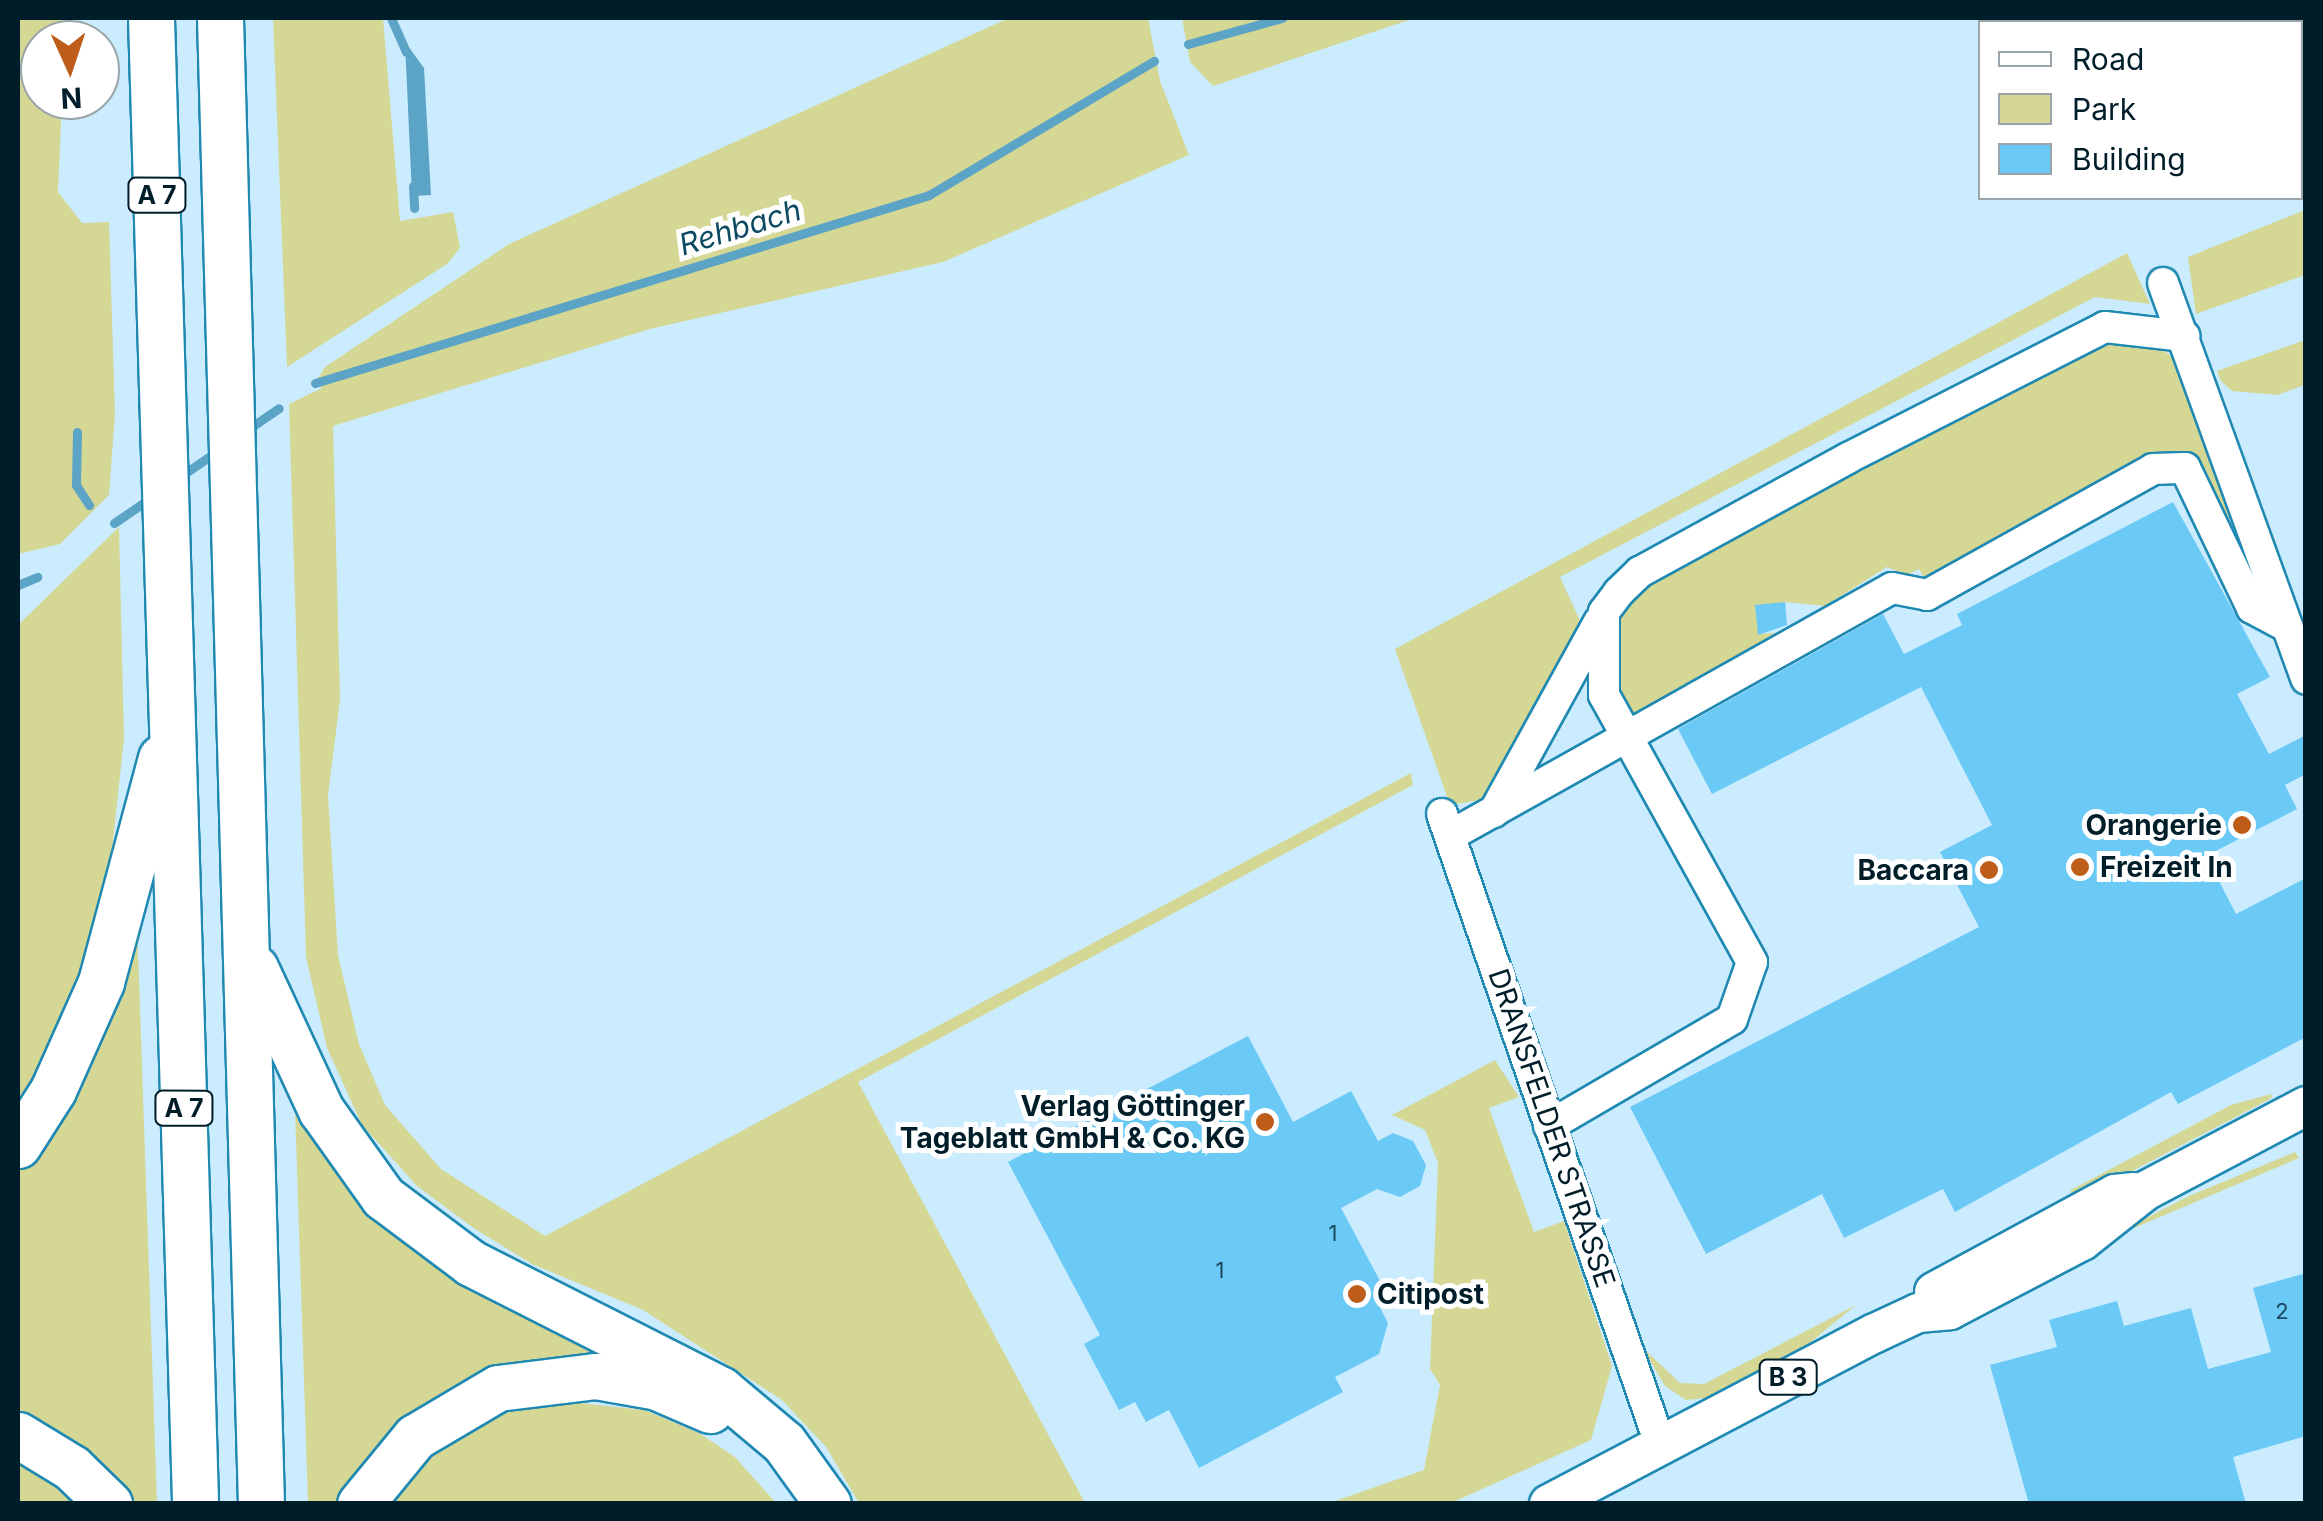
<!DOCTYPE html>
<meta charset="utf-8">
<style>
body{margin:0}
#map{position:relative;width:2323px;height:1521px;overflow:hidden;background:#caecfe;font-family:Inter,sans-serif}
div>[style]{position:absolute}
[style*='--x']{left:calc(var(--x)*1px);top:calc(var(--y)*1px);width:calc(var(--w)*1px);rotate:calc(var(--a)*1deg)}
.green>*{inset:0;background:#d5d795}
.water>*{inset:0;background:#5ca4c6}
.stream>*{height:9px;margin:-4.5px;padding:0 4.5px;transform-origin:4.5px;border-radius:4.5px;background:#5ca4c6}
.building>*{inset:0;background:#6bc9f5}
.roads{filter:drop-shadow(2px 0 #2089b2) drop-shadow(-2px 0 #2089b2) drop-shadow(0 2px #2089b2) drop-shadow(0 -2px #2089b2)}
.minor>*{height:30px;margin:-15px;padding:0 15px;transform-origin:15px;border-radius:15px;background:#fff}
.major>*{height:38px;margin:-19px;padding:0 19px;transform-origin:19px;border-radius:19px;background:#fff}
.highway>*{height:45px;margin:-22.5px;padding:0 22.5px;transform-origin:22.5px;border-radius:22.5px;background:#fff}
.dots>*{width:28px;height:28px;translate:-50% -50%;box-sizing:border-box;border:5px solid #fff;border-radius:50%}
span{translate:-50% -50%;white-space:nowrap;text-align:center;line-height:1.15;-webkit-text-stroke:10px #fff;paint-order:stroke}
.number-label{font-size:22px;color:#1b485d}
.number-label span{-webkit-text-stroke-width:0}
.shield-label span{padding:2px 8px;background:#fff;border:2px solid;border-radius:8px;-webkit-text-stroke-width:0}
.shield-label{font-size:25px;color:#001d2a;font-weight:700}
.poi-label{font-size:28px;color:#001d2a;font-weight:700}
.right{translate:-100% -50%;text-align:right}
.left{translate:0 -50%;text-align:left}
.street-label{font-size:28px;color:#001d2a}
.water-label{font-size:30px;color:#0c4a61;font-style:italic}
.frame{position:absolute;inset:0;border:20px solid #001d2a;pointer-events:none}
.legend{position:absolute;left:1978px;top:20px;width:325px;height:180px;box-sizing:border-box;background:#fff;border:2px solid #99a5aa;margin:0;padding:12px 18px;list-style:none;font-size:30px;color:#001d2a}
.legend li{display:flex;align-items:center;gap:20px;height:50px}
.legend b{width:50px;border:2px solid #99a5aa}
.north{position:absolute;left:20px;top:20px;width:100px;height:100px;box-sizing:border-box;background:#fff;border:2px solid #99a5aa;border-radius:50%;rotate:177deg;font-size:28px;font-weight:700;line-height:40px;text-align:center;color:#001d2a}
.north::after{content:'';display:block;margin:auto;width:35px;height:45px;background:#bd5d19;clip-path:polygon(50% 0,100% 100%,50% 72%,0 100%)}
</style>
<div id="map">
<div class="green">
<div style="clip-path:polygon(18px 18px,65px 18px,64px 40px,40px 40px,40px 100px,62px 100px,58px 192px,82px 223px,109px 222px,115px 414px,109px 495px,60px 544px,18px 554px)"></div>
<div style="clip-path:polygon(273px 18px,383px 18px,400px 221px,453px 212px,460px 248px,447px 264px,287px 367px)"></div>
<div style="clip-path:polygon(1009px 18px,1148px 18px,1160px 81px,1189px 155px,943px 262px,650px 329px,333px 426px,340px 700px,328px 795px,338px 955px,359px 1044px,385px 1105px,441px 1169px,545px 1236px,1411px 773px,1413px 785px,858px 1082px,1085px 1503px,859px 1503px,826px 1447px,782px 1400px,643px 1310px,532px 1264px,475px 1229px,417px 1186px,362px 1125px,327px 1048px,306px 957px,289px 404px,322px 388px,315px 383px,325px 367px,509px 244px)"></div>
<div style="clip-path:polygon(1182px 18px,1415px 18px,1213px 86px,1190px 62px)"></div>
<div style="clip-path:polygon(2305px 210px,2305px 275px,2196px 314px,2188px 257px)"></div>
<div style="clip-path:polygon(2127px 253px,2150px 304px,2095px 297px,1560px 577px,1581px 623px,1486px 799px,1450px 805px,1395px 649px)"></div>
<div style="clip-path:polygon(2112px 338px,2158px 346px,2176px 360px,2237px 517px,2228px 519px,2197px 463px,1925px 580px,1919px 569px,1907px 575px,1887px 567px,1825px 606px,1785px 602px,1759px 634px,1788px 632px,1632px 718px,1614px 694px,1619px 621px,1643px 584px)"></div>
<div style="clip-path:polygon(2305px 340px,2305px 385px,2277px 395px,2232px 391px,2221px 381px,2217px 371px)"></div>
<div style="clip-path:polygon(119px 527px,124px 739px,108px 887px,78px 996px,18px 1105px,18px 625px)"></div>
<div style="clip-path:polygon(136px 891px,157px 1503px,124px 1503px,18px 1421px,18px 1159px)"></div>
<div style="clip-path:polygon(1495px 1060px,1519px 1097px,1489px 1108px,1534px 1232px,1564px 1221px,1612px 1366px,1591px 1440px,1451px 1503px,1329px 1503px,1424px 1470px,1440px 1385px,1430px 1369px,1438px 1163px,1425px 1130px,1392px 1115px)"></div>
<div style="clip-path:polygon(294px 1079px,336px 1162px,672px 1369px,543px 1363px,345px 1503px,308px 1503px)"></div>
<div style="clip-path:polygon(2271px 1094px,2272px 1098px,2071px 1203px,2071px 1190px,2231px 1105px)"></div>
<div style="clip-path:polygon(2295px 1152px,2299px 1158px,2094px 1245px,2189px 1196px)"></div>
<div style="clip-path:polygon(1856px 1305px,1807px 1345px,1707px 1398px,1686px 1400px,1665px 1386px,1642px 1347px,1680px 1383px,1704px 1384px)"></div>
<div style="clip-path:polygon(571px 1402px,644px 1410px,699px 1433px,735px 1457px,776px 1503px,386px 1504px,420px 1460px,497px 1414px)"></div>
<div style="clip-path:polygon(18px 1452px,89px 1503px,18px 1503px)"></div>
</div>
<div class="water">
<div style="clip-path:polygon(405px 42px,424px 68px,431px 195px,412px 196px)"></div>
</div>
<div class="stream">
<div style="--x:391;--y:18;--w:37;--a:66"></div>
<div style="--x:1188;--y:44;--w:98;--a:-15.5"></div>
<div style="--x:413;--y:186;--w:22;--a:87"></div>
<div style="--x:315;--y:383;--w:642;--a:-17.02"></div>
<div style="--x:929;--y:195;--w:262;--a:-30.8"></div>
<div style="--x:77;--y:432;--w:53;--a:91.1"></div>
<div style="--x:76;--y:485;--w:24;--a:57"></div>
<div style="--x:244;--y:432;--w:42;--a:-34.4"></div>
<div style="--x:178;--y:478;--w:50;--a:-34.3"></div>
<div style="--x:114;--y:523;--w:42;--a:-34.4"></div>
<div style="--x:18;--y:585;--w:21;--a:-23"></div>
</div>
<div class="building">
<div style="clip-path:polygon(2173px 502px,2270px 677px,2237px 694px,2269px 754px,2306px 735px,2306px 774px,2285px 785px,2297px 809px,2206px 856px,2236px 914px,2306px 878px,2306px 1037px,2178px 1104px,2171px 1092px,1955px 1212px,1943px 1189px,1844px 1238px,1822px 1194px,1706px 1254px,1630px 1107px,1979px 927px,1940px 852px,1992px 825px,1921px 687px,1712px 794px,1678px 729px,1883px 614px,1904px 654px,1962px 625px,1957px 614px)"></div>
<div style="clip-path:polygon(1785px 602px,1787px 625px,1758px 635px,1755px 605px)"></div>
<div style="clip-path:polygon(1248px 1036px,1293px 1122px,1351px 1091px,1378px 1141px,1393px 1133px,1413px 1141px,1426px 1165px,1420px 1186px,1400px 1197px,1377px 1189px,1341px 1208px,1387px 1294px,1376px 1300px,1388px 1323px,1379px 1354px,1335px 1377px,1343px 1392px,1199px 1468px,1169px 1410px,1146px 1422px,1135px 1402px,1119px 1410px,1084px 1344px,1100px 1335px,1008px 1162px)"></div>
<div style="clip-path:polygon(2306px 1273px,2306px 1436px,2233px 1457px,2246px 1504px,2029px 1504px,1990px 1365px,2057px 1347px,2049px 1320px,2117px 1301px,2124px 1326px,2191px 1308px,2208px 1369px,2271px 1352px,2253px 1288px)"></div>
</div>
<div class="roads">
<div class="minor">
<div style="--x:2163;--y:283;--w:421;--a:70.1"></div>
<div style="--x:1494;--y:812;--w:217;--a:-61.1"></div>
<div style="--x:1442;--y:814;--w:667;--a:70.91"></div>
<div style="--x:1453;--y:834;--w:503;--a:-29.26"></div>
<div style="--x:1892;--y:588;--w:36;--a:11"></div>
<div style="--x:1927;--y:595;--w:259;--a:-29.1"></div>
<div style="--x:2153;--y:469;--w:32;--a:-2"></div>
<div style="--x:2185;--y:468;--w:155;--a:64.4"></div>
<div style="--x:2252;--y:608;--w:40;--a:28"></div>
<div style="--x:1549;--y:1126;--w:212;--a:-30.3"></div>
<div style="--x:1732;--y:1019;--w:60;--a:-70.7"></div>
<div style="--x:1752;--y:962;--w:305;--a:-119"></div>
<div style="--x:1604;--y:695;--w:83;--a:-90"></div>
<div style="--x:1604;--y:612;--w:25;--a:-53"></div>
<div style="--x:1619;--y:592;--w:29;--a:-44"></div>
<div style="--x:1640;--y:572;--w:237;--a:-28.7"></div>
<div style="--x:1848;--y:458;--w:288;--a:-27"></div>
<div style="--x:2105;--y:327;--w:80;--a:6.5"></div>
</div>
<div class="major">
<div style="--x:1934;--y:1292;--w:206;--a:-28.4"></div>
<div style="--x:2115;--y:1194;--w:19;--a:-6"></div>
<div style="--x:1549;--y:1504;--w:366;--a:-27.7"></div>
<div style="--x:1873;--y:1334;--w:50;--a:-25"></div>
<div style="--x:1918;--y:1313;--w:32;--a:-5"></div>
<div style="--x:1950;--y:1310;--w:149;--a:-27.6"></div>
<div style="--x:2082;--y:1241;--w:80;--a:-38.4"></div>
<div style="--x:2145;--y:1191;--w:182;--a:-27.8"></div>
</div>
<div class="highway">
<div style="--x:151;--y:18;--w:1487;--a:88.3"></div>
<div style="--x:220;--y:18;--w:1487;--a:88.42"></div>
<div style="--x:255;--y:968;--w:157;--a:65.1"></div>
<div style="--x:321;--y:1110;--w:107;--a:54.5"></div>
<div style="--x:383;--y:1197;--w:110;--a:36.9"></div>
<div style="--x:471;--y:1263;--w:280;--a:26.9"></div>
<div style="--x:721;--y:1390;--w:82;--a:40.1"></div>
<div style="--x:784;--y:1443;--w:75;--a:54.2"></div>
<div style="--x:18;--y:1145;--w:65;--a:-57.5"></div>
<div style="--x:53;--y:1090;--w:118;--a:-66"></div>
<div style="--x:101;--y:982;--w:232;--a:-75"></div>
<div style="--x:18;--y:1435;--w:63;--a:31.4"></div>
<div style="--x:72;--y:1468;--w:52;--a:44.2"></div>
<div style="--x:360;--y:1504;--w:87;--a:-50.6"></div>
<div style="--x:415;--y:1437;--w:96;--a:-30.6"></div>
<div style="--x:498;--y:1388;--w:99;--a:-7"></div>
<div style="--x:596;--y:1376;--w:62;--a:10.2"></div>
<div style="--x:657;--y:1387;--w:58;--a:23.5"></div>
</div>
</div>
<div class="dots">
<div style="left:2242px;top:825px;background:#bd5d19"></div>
<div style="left:2080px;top:867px;background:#bd5d19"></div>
<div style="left:1989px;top:870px;background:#bd5d19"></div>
<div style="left:1265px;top:1122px;background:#bd5d19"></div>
<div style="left:1357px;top:1294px;background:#bd5d19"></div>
</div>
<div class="number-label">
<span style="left:1333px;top:1234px">1</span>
<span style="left:1220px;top:1271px">1</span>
<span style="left:2282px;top:1312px">2</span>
</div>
<div class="shield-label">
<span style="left:157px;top:195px">A 7</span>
<span style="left:184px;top:1108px">A 7</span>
<span style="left:1788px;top:1377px">B 3</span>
</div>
<div class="poi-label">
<span class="right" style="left:2222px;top:825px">Orangerie</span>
<span class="left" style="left:2100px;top:867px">Freizeit In</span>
<span class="right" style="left:1969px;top:870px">Baccara</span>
<span class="right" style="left:1245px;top:1122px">Verlag Göttinger<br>Tageblatt GmbH &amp; Co. KG</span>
<span class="left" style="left:1377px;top:1294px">Citipost</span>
</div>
<div class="street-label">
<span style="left:1552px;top:1128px;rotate:71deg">DRANSFELDER STRASSE</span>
</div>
<div class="water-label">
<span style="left:740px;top:227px;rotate:-17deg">Rehbach</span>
</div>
<div class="frame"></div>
<ul class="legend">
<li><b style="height:12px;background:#fff"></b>Road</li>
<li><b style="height:28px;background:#d5d795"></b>Park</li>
<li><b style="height:28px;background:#6bc9f5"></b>Building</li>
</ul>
<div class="north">N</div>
</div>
